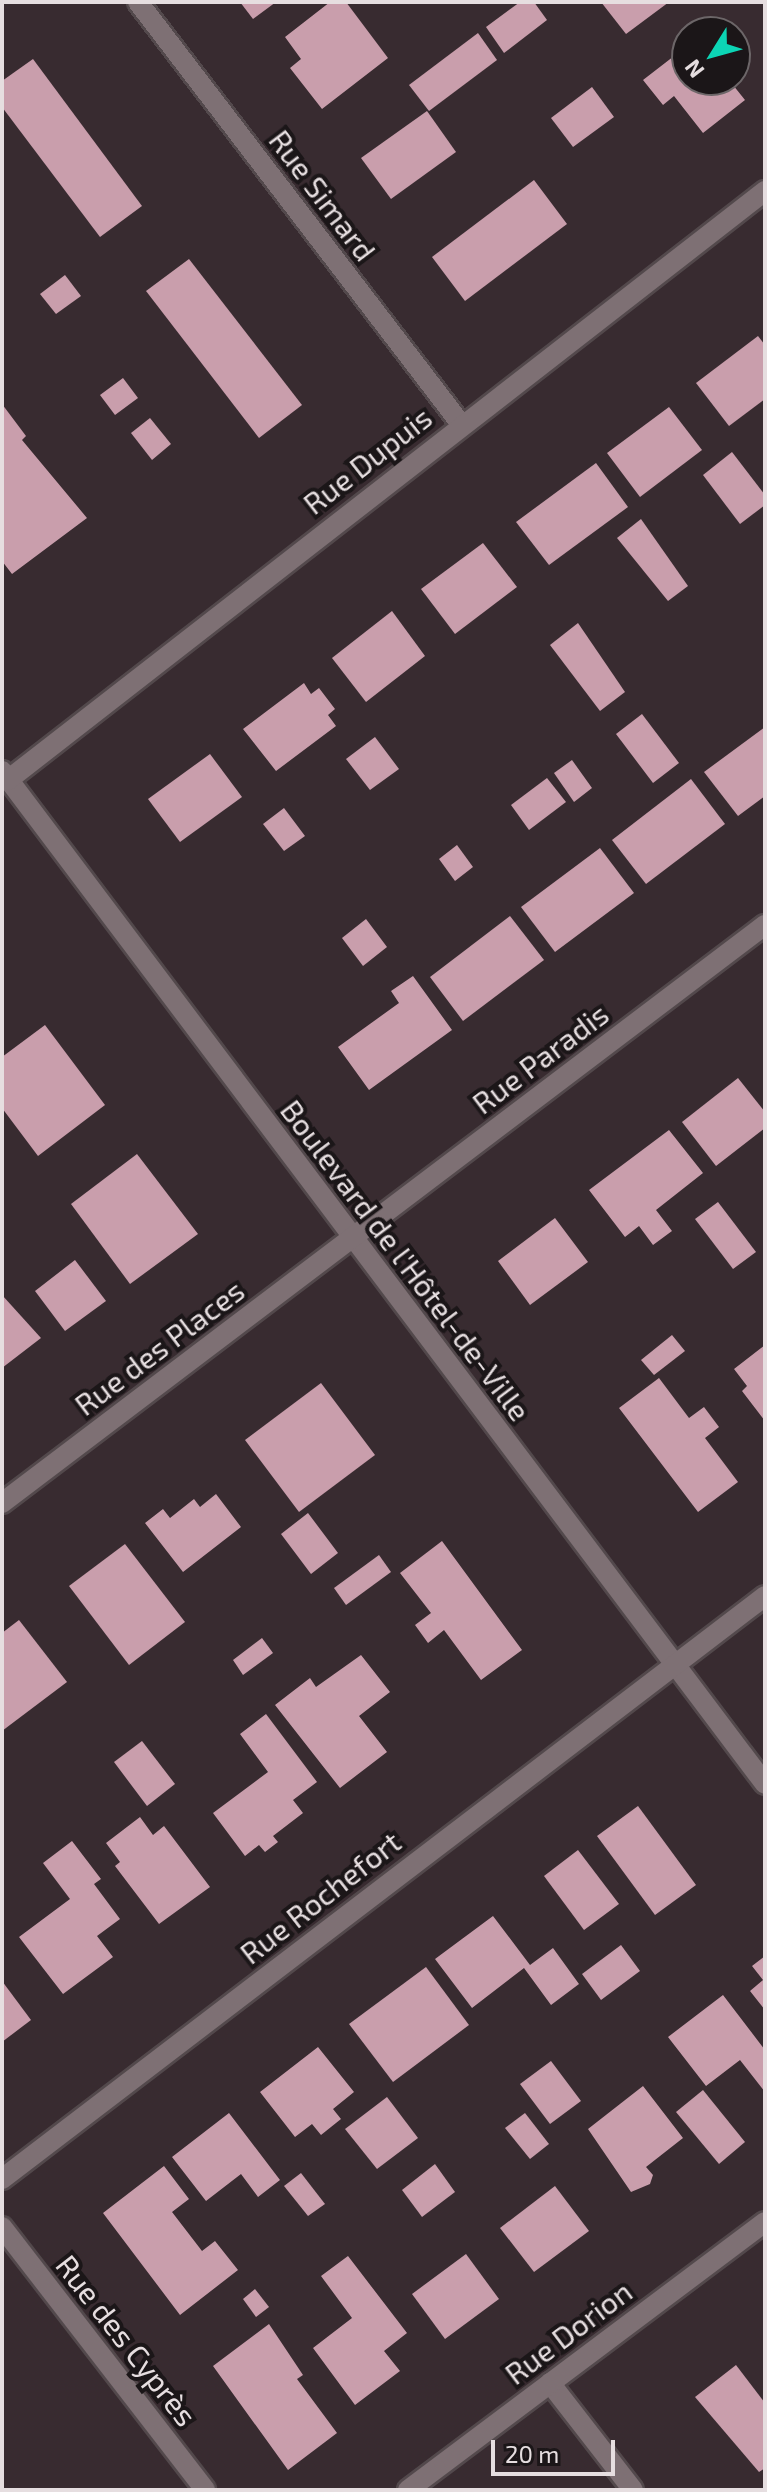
<!DOCTYPE html>
<meta charset="utf-8">
<style>
body{margin:0}
#map{position:relative;width:767px;height:2492px;overflow:hidden;background:#382b30;font-family:"Exo 2",sans-serif}
div>[style]{position:absolute}
[style*='--x']{left:calc(var(--x)*1px);top:calc(var(--y)*1px);width:calc(var(--w)*1px);rotate:calc(var(--a)*1deg)}
.building>*{inset:0;background:#c99eac}
.roads{filter:drop-shadow(2px 0 #53494c) drop-shadow(-2px 0 #53494c) drop-shadow(0 2px #53494c) drop-shadow(0 -2px #53494c)}
.minor>*{height:20px;margin:-10px;padding:0 10px;transform-origin:10px;border-radius:10px;background:#7e7074}
span{translate:-50% -50%;white-space:nowrap;text-align:center;line-height:1.15;-webkit-text-stroke:8px #1b1618;paint-order:stroke}
.street-label{font-size:30px;color:#e6dee0}
.frame{position:absolute;inset:0;border:4px solid #e6dee0;pointer-events:none}
.north{position:absolute;left:671px;top:16px;width:80px;height:80px;box-sizing:border-box;background:#1b1618;border:2px solid #6c6668;border-radius:50%;rotate:233deg;font-size:22px;font-weight:700;line-height:32px;text-align:center;color:#e6dee0}
.north::after{content:'';display:block;margin:auto;width:28px;height:36px;background:#0cd5b5;clip-path:polygon(50% 0,100% 100%,50% 72%,0 100%)}
.scale{position:absolute;left:491px;top:2440px;width:124px;height:36px;box-sizing:border-box;border:4px solid #e6dee0;border-top:0;padding-left:10px;font-size:24px;line-height:28px;white-space:nowrap;color:#e6dee0;-webkit-text-stroke:6px #1b1618;paint-order:stroke}
</style>
<div id="map">
<div class="building">
<div style="clip-path:polygon(240px 2px,276px 2px,253px 19px)"></div>
<div style="clip-path:polygon(330px 2px,346px 2px,388px 58px,322px 109px,290px 68px,301px 59px,285px 37px)"></div>
<div style="clip-path:polygon(520px 2px,534px 2px,547px 20px,504px 53px,486px 27px)"></div>
<div style="clip-path:polygon(601px 2px,669px 2px,626px 34px)"></div>
<div style="clip-path:polygon(478px 33px,497px 60px,429px 111px,409px 85px)"></div>
<div style="clip-path:polygon(687px 46px,687px 80px,729px 80px,745px 100px,703px 133px,674px 96px,663px 105px,643px 80px)"></div>
<div style="clip-path:polygon(33px 59px,142px 206px,100px 237px,2px 107px,2px 81px)"></div>
<div style="clip-path:polygon(592px 87px,614px 117px,573px 147px,551px 118px)"></div>
<div style="clip-path:polygon(427px 111px,456px 152px,391px 199px,361px 158px)"></div>
<div style="clip-path:polygon(534px 180px,567px 224px,465px 301px,432px 257px)"></div>
<div style="clip-path:polygon(189px 259px,302px 405px,259px 438px,146px 291px)"></div>
<div style="clip-path:polygon(65px 275px,81px 296px,56px 314px,40px 294px)"></div>
<div style="clip-path:polygon(758px 336px,765px 345px,765px 399px,729px 426px,696px 383px)"></div>
<div style="clip-path:polygon(123px 378px,138px 398px,115px 415px,100px 395px)"></div>
<div style="clip-path:polygon(2px 404px,26px 436px,22px 440px,87px 518px,12px 574px,2px 561px)"></div>
<div style="clip-path:polygon(669px 407px,702px 450px,640px 497px,607px 453px)"></div>
<div style="clip-path:polygon(150px 418px,171px 444px,152px 460px,131px 433px)"></div>
<div style="clip-path:polygon(732px 452px,765px 495px,765px 505px,740px 524px,703px 475px)"></div>
<div style="clip-path:polygon(596px 463px,628px 507px,549px 565px,516px 522px)"></div>
<div style="clip-path:polygon(641px 519px,688px 586px,668px 601px,617px 538px)"></div>
<div style="clip-path:polygon(483px 543px,517px 587px,455px 634px,421px 589px)"></div>
<div style="clip-path:polygon(392px 611px,425px 656px,366px 702px,332px 658px)"></div>
<div style="clip-path:polygon(578px 623px,625px 692px,600px 711px,550px 645px)"></div>
<div style="clip-path:polygon(304px 683px,311px 694px,319px 688px,335px 709px,328px 715px,336px 726px,276px 771px,243px 729px)"></div>
<div style="clip-path:polygon(642px 714px,679px 763px,653px 783px,616px 734px)"></div>
<div style="clip-path:polygon(765px 727px,765px 796px,738px 816px,704px 772px)"></div>
<div style="clip-path:polygon(375px 737px,399px 769px,370px 790px,346px 759px)"></div>
<div style="clip-path:polygon(210px 754px,242px 797px,180px 842px,148px 799px)"></div>
<div style="clip-path:polygon(572px 760px,592px 788px,574px 802px,554px 773px)"></div>
<div style="clip-path:polygon(547px 778px,566px 802px,529px 830px,511px 805px)"></div>
<div style="clip-path:polygon(691px 779px,725px 824px,646px 884px,612px 840px)"></div>
<div style="clip-path:polygon(284px 808px,305px 836px,284px 851px,263px 824px)"></div>
<div style="clip-path:polygon(457px 845px,473px 867px,455px 881px,439px 859px)"></div>
<div style="clip-path:polygon(600px 848px,634px 893px,555px 952px,521px 907px)"></div>
<div style="clip-path:polygon(510px 916px,544px 960px,463px 1021px,430px 977px)"></div>
<div style="clip-path:polygon(366px 919px,387px 947px,363px 966px,342px 938px)"></div>
<div style="clip-path:polygon(413px 976px,452px 1030px,369px 1090px,338px 1047px,399px 1003px,391px 991px)"></div>
<div style="clip-path:polygon(45px 1025px,105px 1105px,38px 1156px,2px 1108px,2px 1057px)"></div>
<div style="clip-path:polygon(738px 1078px,765px 1112px,765px 1128px,716px 1166px,682px 1122px)"></div>
<div style="clip-path:polygon(669px 1130px,703px 1173px,656px 1210px,672px 1231px,653px 1245px,639px 1226px,625px 1237px,589px 1190px)"></div>
<div style="clip-path:polygon(137px 1154px,198px 1234px,130px 1284px,71px 1204px)"></div>
<div style="clip-path:polygon(718px 1202px,756px 1252px,733px 1269px,695px 1219px)"></div>
<div style="clip-path:polygon(555px 1218px,588px 1262px,530px 1305px,498px 1261px)"></div>
<div style="clip-path:polygon(75px 1260px,106px 1301px,65px 1331px,35px 1291px)"></div>
<div style="clip-path:polygon(2px 1295px,41px 1338px,2px 1368px)"></div>
<div style="clip-path:polygon(672px 1335px,685px 1351px,654px 1375px,641px 1360px)"></div>
<div style="clip-path:polygon(765px 1345px,765px 1421px,742px 1391px,747px 1386px,734px 1369px)"></div>
<div style="clip-path:polygon(659px 1378px,689px 1418px,704px 1407px,719px 1427px,705px 1438px,738px 1482px,698px 1512px,619px 1408px)"></div>
<div style="clip-path:polygon(321px 1383px,375px 1455px,299px 1512px,245px 1440px)"></div>
<div style="clip-path:polygon(216px 1494px,241px 1527px,183px 1572px,145px 1523px,163px 1509px,170px 1518px,194px 1499px,200px 1507px)"></div>
<div style="clip-path:polygon(308px 1513px,338px 1553px,311px 1574px,281px 1534px)"></div>
<div style="clip-path:polygon(442px 1541px,522px 1650px,481px 1680px,444px 1630px,428px 1643px,415px 1625px,431px 1613px,400px 1573px)"></div>
<div style="clip-path:polygon(125px 1544px,185px 1622px,129px 1665px,69px 1586px)"></div>
<div style="clip-path:polygon(379px 1555px,391px 1572px,346px 1605px,334px 1588px)"></div>
<div style="clip-path:polygon(19px 1620px,67px 1682px,2px 1731px,2px 1633px)"></div>
<div style="clip-path:polygon(262px 1638px,273px 1653px,243px 1675px,233px 1660px)"></div>
<div style="clip-path:polygon(361px 1655px,390px 1692px,359px 1716px,387px 1752px,340px 1788px,275px 1705px,310px 1678px,316px 1687px)"></div>
<div style="clip-path:polygon(266px 1714px,317px 1782px,293px 1800px,303px 1813px,273px 1836px,278px 1842px,265px 1852px,259px 1845px,245px 1856px,213px 1813px,268px 1772px,240px 1734px)"></div>
<div style="clip-path:polygon(142px 1741px,175px 1784px,147px 1806px,114px 1762px)"></div>
<div style="clip-path:polygon(638px 1806px,696px 1885px,655px 1915px,597px 1836px)"></div>
<div style="clip-path:polygon(140px 1817px,153px 1835px,164px 1826px,210px 1887px,159px 1924px,115px 1866px,120px 1862px,106px 1843px)"></div>
<div style="clip-path:polygon(72px 1841px,101px 1879px,94px 1884px,120px 1919px,97px 1936px,113px 1957px,63px 1994px,19px 1937px,70px 1899px,43px 1863px)"></div>
<div style="clip-path:polygon(578px 1850px,619px 1904px,584px 1930px,544px 1876px)"></div>
<div style="clip-path:polygon(493px 1916px,530px 1965px,553px 1948px,579px 1984px,551px 2005px,524px 1968px,472px 2008px,435px 1959px)"></div>
<div style="clip-path:polygon(621px 1945px,640px 1971px,601px 2000px,582px 1974px)"></div>
<div style="clip-path:polygon(765px 1956px,765px 2010px,750px 1991px,763px 1980px,752px 1966px)"></div>
<div style="clip-path:polygon(426px 1967px,469px 2025px,393px 2082px,349px 2024px)"></div>
<div style="clip-path:polygon(2px 1981px,31px 2020px,2px 2042px)"></div>
<div style="clip-path:polygon(723px 1995px,765px 2050px,765px 2092px,740px 2060px,706px 2086px,668px 2037px)"></div>
<div style="clip-path:polygon(318px 2047px,354px 2092px,333px 2109px,341px 2119px,321px 2135px,312px 2124px,295px 2137px,260px 2092px)"></div>
<div style="clip-path:polygon(551px 2061px,581px 2101px,550px 2124px,520px 2084px)"></div>
<div style="clip-path:polygon(643px 2086px,683px 2138px,646px 2167px,653px 2175px,650px 2184px,631px 2192px,588px 2129px)"></div>
<div style="clip-path:polygon(703px 2090px,745px 2142px,719px 2164px,676px 2112px)"></div>
<div style="clip-path:polygon(387px 2097px,418px 2138px,377px 2169px,345px 2129px)"></div>
<div style="clip-path:polygon(229px 2113px,280px 2180px,258px 2197px,241px 2174px,206px 2201px,172px 2157px)"></div>
<div style="clip-path:polygon(525px 2113px,549px 2144px,530px 2159px,505px 2128px)"></div>
<div style="clip-path:polygon(435px 2164px,455px 2192px,422px 2217px,402px 2190px)"></div>
<div style="clip-path:polygon(164px 2166px,189px 2199px,172px 2212px,202px 2251px,215px 2241px,238px 2270px,180px 2315px,103px 2213px)"></div>
<div style="clip-path:polygon(301px 2173px,325px 2204px,308px 2216px,284px 2186px)"></div>
<div style="clip-path:polygon(555px 2186px,589px 2231px,534px 2272px,500px 2228px)"></div>
<div style="clip-path:polygon(466px 2254px,499px 2299px,445px 2339px,412px 2294px)"></div>
<div style="clip-path:polygon(348px 2256px,407px 2333px,384px 2351px,400px 2371px,355px 2405px,313px 2348px,352px 2318px,321px 2276px)"></div>
<div style="clip-path:polygon(255px 2289px,269px 2307px,256px 2317px,243px 2299px)"></div>
<div style="clip-path:polygon(269px 2324px,303px 2375px,297px 2379px,337px 2433px,288px 2470px,213px 2366px)"></div>
<div style="clip-path:polygon(736px 2365px,765px 2403px,765px 2468px,759px 2472px,695px 2397px)"></div>
</div>
<div class="roads">
<div class="minor">
<div style="--x:138;--y:2;--w:531;--a:52.57"></div>
<div style="--x:2;--y:771;--w:1268;--a:53.01"></div>
<div style="--x:8;--y:780;--w:959;--a:-37.89"></div>
<div style="--x:2;--y:1503;--w:957;--a:-37.15"></div>
<div style="--x:2;--y:2179;--w:960;--a:-37.38"></div>
<div style="--x:2;--y:2227;--w:332;--a:52.3"></div>
<div style="--x:550;--y:2383;--w:135;--a:52.2"></div>
<div style="--x:408;--y:2490;--w:446;--a:-36.9"></div>
</div>
</div>
<div class="street-label">
<span style="left:323px;top:195px;rotate:53deg">Rue Simard</span>
<span style="left:367px;top:460px;rotate:-38deg">Rue Dupuis</span>
<span style="left:540px;top:1058px;rotate:-37deg">Rue Paradis</span>
<span style="left:406px;top:1260px;rotate:53deg">Boulevard de l'Hôtel-de-Ville</span>
<span style="left:159px;top:1347px;rotate:-37deg">Rue des Places</span>
<span style="left:320px;top:1897px;rotate:-38deg">Rue Rochefort</span>
<span style="left:568px;top:2332px;rotate:-37deg">Rue Dorion</span>
<span style="left:127px;top:2340px;rotate:52deg">Rue des Cyprès</span>
</div>
<div class="frame"></div>
<div class="north">N</div>
<div class="scale">20 m</div>
</div>
